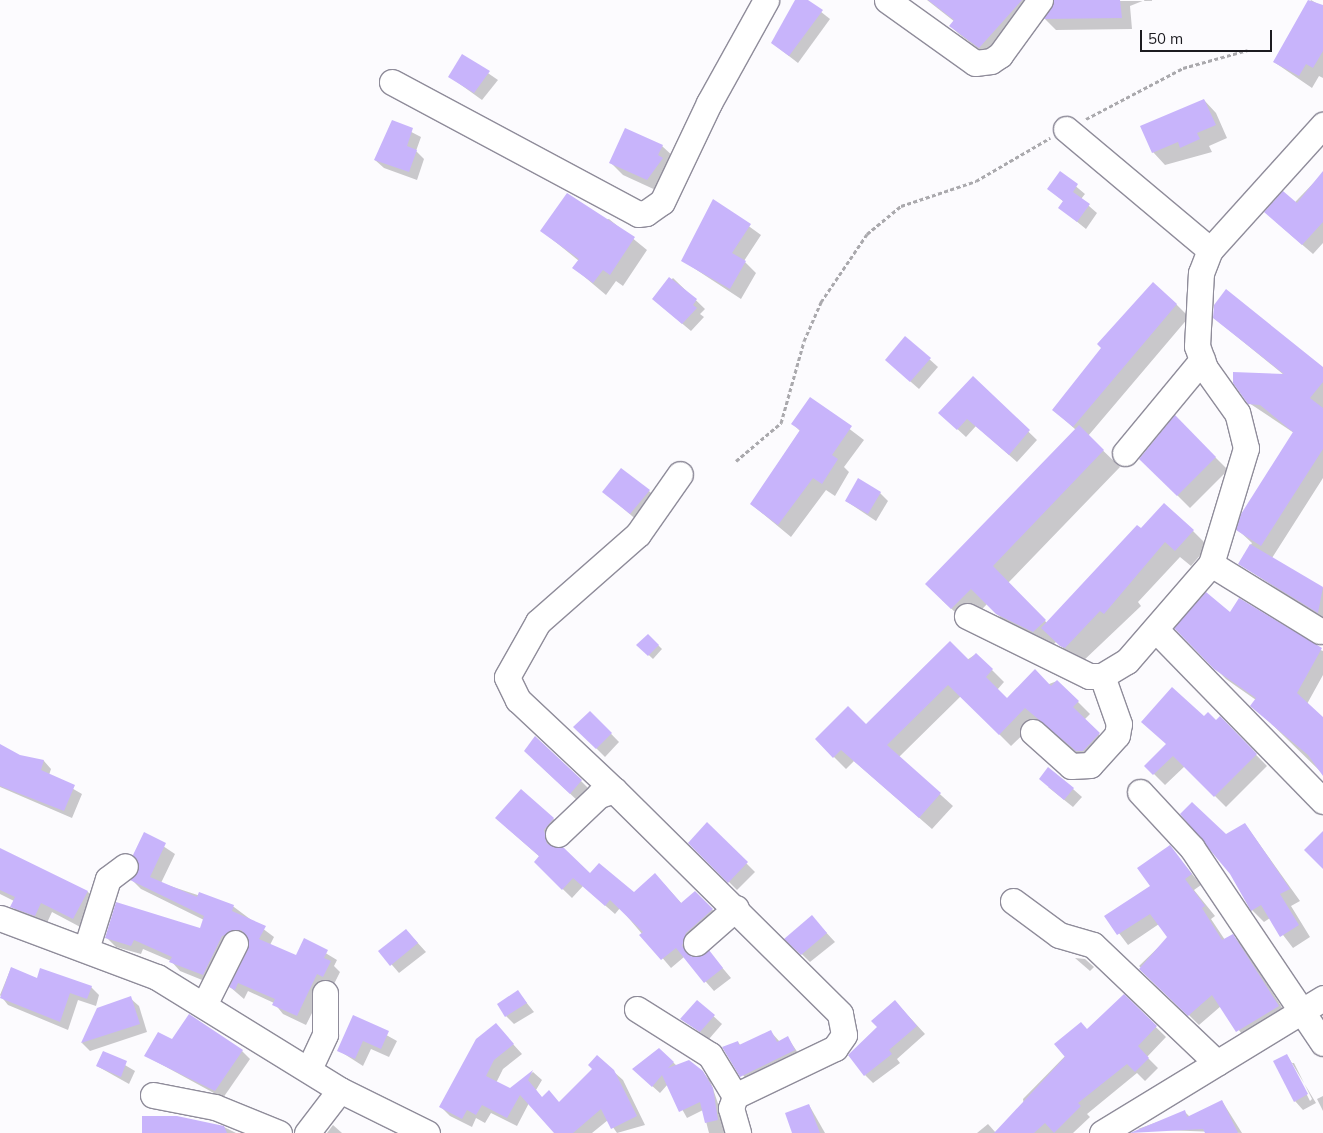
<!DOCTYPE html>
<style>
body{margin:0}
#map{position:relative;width:1323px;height:1133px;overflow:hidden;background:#fcfbfe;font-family:Mulish,sans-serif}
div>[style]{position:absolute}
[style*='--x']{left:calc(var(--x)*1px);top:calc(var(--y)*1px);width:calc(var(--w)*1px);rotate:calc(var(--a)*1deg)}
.shadow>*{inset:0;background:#0003}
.building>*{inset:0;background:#c8b4fb}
.path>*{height:3px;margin-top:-1.5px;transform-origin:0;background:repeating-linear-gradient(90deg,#aaa9ad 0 4px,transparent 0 6.5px)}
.roads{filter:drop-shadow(1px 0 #8f8c9a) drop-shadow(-1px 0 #8f8c9a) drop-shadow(0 1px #8f8c9a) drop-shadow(0 -1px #8f8c9a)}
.minor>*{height:25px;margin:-12.5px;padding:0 12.5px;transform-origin:12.5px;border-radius:12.5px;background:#fff}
span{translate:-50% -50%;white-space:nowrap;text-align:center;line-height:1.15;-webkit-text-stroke:4.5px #fcfbfe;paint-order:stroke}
.scale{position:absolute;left:1140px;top:30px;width:132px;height:22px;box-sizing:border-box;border:2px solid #1c1b20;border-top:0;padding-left:6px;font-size:15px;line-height:18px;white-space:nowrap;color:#1c1b20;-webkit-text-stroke:4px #fcfbfe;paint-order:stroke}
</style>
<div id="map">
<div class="shadow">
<div style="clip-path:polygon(797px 0,806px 0,830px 19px,798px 63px,772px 43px)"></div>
<div style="clip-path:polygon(927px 0,1033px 0,988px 56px,959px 34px,951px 26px,955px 22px)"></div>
<div style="clip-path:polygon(1145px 0,1130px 6px,1132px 29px,1056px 30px,1045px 19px,1055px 1px,1153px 0)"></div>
<div style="clip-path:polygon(1311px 0,1323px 7px,1323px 78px,1319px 76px,1312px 88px,1274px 62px)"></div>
<div style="clip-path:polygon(463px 56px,498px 80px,482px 100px,450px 77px)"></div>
<div style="clip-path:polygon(1204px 100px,1216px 113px,1227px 138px,1209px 146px,1212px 152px,1165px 165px,1153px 152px)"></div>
<div style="clip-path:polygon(392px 122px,421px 137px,416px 151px,424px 159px,417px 180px,384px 168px,375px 160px)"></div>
<div style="clip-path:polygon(662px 146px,675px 158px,660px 192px,623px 175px,610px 162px)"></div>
<div style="clip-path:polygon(1060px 173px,1085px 194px,1081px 199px,1097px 213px,1086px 229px,1060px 208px,1064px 202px,1049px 189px)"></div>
<div style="clip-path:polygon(1323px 173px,1323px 243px,1313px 254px,1276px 222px)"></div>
<div style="clip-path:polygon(714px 201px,761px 235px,744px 261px,756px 273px,741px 299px,683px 261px)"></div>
<div style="clip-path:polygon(609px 219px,647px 250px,623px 286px,616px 281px,606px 295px,574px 268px,579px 261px,542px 231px)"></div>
<div style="clip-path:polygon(673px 278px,705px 309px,700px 314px,704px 317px,691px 331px,653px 299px)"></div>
<div style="clip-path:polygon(1176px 304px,1189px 317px,1088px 436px,1120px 467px,1008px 583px,1047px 623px,1141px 530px,1193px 531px,1208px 546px,1191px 566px,1180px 557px,1138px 602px,1141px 606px,1081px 663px,1056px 642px,1050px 648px,1013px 630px,987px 604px,968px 624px,942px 600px,1076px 430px,1054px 410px)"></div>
<div style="clip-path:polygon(1214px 318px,1323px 369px,1323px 478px,1272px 558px,1323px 588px,1323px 620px,1239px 563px,1252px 543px,1238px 530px,1294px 433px,1249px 403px,1284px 375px)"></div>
<div style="clip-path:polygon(906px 338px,938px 367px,919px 389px,895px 368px)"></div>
<div style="clip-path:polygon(973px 378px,1037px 440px,1017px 462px,976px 426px,966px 437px,940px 413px)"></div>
<div style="clip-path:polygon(810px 399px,864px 440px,844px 467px,849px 472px,835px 496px,826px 490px,791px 537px,751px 504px,800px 431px,793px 424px)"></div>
<div style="clip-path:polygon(1175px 417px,1228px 470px,1190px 508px,1141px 459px)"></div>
<div style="clip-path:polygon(649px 491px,657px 499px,639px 522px,604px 492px)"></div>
<div style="clip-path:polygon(880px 493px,888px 501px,876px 521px,846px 501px)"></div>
<div style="clip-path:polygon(1231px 613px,1323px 651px,1323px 675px,1307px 704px,1323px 718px,1323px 774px,1252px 705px,1256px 700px,1226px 679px,1176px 628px)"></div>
<div style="clip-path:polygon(648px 635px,662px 649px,653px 659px,638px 645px)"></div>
<div style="clip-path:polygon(976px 654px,1004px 682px,997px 690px,1007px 700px,1057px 681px,1090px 714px,1084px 720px,1111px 746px,1089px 763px,1038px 720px,1011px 746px,961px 696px,899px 757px,953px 806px,932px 829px,854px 761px,846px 769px,816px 739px,866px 726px)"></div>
<div style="clip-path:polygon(590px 712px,619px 742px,605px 757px,575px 727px)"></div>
<div style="clip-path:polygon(1204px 718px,1216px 722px,1220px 718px,1267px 766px,1226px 807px,1185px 766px,1165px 785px,1146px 766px)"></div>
<div style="clip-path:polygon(0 745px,20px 756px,44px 761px,51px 769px,49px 775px,82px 794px,72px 818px,0 787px)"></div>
<div style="clip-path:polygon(533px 759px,581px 781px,589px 789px,579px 802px)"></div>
<div style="clip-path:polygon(1048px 787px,1073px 789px,1082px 797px,1073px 807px)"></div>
<div style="clip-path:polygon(554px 819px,563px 828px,554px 846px,590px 875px,634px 894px,664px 884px,682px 904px,695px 893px,722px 919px,695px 942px,691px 957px,709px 952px,731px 978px,714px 991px,684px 957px,671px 968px,620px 908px,615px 914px,583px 886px,572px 898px,535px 862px,540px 857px,506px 827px)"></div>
<div style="clip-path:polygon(707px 824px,755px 872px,737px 890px,690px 843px)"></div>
<div style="clip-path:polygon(1245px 824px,1300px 901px,1291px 906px,1310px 937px,1293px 948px,1270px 918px,1264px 922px,1252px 910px,1226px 836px)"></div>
<div style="clip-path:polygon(145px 834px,175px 854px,161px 883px,234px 907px,274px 937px,270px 945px,296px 957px,304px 940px,337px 960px,334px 966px,340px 972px,333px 986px,327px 983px,306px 1025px,283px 1014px,274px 1003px,248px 991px,244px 999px,230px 987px,249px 949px,249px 940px,232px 945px,212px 984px,180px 971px,171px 961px,143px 949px,141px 954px,116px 947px,106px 937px,201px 929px,204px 920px,141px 889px,132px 880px,140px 871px)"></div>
<div style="clip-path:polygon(1170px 847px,1201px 885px,1194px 890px,1215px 916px,1211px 919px,1225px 940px,1233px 936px,1243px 946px,1288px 1017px,1247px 1041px,1221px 1006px,1199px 1025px,1139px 966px,1169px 937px,1159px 924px,1128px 945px,1106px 916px,1152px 886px)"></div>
<div style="clip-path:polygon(0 851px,88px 892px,98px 902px,84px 929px,52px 912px,46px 925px,22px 917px,12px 906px,14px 901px,0 894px)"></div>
<div style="clip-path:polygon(812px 917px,835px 942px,810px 962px,786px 939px)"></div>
<div style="clip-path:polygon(406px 930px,426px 952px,399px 973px,380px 951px)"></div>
<div style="clip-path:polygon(1075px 958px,1085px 959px,1094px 967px,1090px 971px)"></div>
<div style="clip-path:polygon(11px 968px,38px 979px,91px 987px,99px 995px,96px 1006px,78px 1000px,68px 1030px,8px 1005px,0 995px)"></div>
<div style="clip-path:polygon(518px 992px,534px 1012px,514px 1024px,506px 1016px)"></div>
<div style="clip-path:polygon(1124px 996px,1166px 1037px,1147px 1057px,1158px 1068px,1145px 1081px,1137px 1073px,1087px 1114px,1090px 1117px,1073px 1133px,1028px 1133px,1023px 1099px)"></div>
<div style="clip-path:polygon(130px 998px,139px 1006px,147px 1032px,90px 1051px,82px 1043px,98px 1009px)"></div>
<div style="clip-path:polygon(697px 1001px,722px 1024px,709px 1039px,682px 1019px)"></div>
<div style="clip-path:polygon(903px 1010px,925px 1034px,897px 1059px,900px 1063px,873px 1083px,865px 1075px)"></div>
<div style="clip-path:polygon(354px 1017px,397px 1041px,389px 1057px,371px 1049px,363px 1066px,338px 1050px)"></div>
<div style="clip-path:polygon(496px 1025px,522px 1054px,503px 1069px,496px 1083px,510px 1090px,533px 1072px,542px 1080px,536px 1090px,542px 1098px,560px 1103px,613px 1071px,623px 1080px,645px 1125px,617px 1133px,608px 1120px,592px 1133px,555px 1133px,529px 1103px,517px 1126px,491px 1113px,485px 1123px,476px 1118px,472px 1127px,450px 1116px,441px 1107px)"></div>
<div style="clip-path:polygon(770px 1031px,780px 1042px,788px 1038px,802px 1059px,750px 1085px,724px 1048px,738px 1042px,741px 1046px)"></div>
<div style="clip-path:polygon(659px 1049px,677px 1066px,702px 1072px,710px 1080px,728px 1133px,709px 1133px,703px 1110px,687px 1118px,668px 1084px,660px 1093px,641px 1076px)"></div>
<div style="clip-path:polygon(242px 1051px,250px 1059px,223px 1098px,146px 1056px)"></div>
<div style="clip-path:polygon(103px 1052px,135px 1071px,129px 1084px,97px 1066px)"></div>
<div style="clip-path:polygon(evenodd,1287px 1055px,1316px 1103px,1303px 1110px,1295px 1101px,1287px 1055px,1291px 1063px,1294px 1063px,1312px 1099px,1310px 1101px,1291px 1063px)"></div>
<div style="clip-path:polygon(1323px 1096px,1323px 1111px,1317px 1099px)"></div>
<div style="clip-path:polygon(1222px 1101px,1242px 1133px,1138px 1129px,1185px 1112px,1190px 1117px)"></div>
<div style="clip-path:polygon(809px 1105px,825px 1133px,793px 1133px)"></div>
<div style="clip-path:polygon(988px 1124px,996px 1133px,977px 1133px)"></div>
<div style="clip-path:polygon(333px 1125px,342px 1133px,327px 1133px)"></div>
<div style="clip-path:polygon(224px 1127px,236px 1133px,146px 1133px)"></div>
</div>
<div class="building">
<div style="clip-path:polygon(795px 0,808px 0,823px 10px,789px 56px,771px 43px)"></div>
<div style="clip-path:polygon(928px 0,1022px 0,979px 48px,949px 26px,954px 20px)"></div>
<div style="clip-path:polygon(1054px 0,1120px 0,1122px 18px,1044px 19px)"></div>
<div style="clip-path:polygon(1308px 0,1323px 5px,1323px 51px,1313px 68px,1306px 64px,1299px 76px,1273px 62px)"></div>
<div style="clip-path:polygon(462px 54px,490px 71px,474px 93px,448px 77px)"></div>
<div style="clip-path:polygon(1204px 99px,1216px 125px,1197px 133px,1200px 139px,1180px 148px,1178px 142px,1152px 153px,1140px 126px)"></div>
<div style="clip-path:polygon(392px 120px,413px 128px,407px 146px,417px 150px,409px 172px,374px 160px)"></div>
<div style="clip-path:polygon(625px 128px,663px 145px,658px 155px,663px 158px,647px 180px,609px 163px)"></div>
<div style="clip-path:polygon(1060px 171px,1078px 184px,1073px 192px,1090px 204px,1077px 222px,1058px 208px,1063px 201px,1047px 189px)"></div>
<div style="clip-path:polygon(1323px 171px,1323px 222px,1302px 245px,1264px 212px,1283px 191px,1297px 203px)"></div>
<div style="clip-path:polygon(567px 193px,635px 237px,610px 275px,603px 270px,593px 283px,572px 268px,579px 259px,540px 231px)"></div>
<div style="clip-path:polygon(713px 199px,751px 224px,732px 253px,746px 261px,730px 289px,681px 261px)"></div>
<div style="clip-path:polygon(669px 277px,697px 299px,693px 305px,697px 308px,682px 324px,652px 299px)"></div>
<div style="clip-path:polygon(1153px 282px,1177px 304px,1073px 427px,1052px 410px,1101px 348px,1097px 344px)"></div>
<div style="clip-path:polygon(1226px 289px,1323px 367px,1323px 382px,1310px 398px,1323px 408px,1323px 449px,1261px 546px,1236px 530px,1241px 514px,1293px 432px,1260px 405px,1248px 404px,1233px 383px,1233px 372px,1284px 374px,1213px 318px,1214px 305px)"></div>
<div style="clip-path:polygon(905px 336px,931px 358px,910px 382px,885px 360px)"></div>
<div style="clip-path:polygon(973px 376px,1030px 430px,1009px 455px,967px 419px,957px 430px,938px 413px)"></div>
<div style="clip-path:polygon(810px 397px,852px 426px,832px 455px,838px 459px,822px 484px,813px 478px,778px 525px,750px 504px,800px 430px,791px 424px)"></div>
<div style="clip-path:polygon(1175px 415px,1216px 457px,1177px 496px,1139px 459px)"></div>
<div style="clip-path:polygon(1079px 425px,1104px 450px,993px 566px,1046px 620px,1033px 632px,996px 614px,971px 589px,951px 609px,925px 584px)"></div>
<div style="clip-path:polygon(621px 468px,650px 490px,630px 514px,602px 492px)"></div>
<div style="clip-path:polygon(858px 478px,881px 492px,868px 514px,845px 501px)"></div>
<div style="clip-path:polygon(1164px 503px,1194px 530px,1175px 551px,1165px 542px,1104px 614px,1100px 611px,1065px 648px,1060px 646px,1041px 628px,1137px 525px,1141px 528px)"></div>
<div style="clip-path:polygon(1250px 544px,1323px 587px,1318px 613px,1238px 564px)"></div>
<div style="clip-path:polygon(1206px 592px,1230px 612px,1239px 598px,1322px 648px,1297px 693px,1323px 717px,1323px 776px,1308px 755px,1250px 706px,1256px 698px,1214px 669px,1174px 628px)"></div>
<div style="clip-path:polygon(648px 634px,659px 645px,648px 656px,636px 645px)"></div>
<div style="clip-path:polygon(950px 641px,969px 660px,976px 653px,993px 669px,986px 677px,1007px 698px,1035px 669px,1051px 686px,1057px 680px,1079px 701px,1073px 707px,1100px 733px,1083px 751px,1076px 751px,1025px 708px,999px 735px,948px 685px,887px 745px,941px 793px,919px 818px,841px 750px,833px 758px,815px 739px,848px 706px,866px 724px)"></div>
<div style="clip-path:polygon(1172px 687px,1204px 716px,1208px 712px,1216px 720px,1220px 716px,1257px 754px,1214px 797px,1173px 756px,1153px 775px,1144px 766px,1166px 744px,1141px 722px)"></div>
<div style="clip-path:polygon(590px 711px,612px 733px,596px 749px,573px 727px)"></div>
<div style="clip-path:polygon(535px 736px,582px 780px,570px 794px,524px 751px)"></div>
<div style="clip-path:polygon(0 744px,20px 755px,44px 760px,41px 770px,75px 785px,64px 811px,0 786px)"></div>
<div style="clip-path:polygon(1048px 767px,1074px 788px,1064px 800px,1039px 779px)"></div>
<div style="clip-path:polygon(521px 789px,554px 818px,544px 830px,547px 844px,563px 847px,590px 873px,599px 863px,634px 892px,655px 873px,681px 903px,695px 891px,713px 909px,686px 933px,682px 946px,692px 957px,709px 950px,723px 968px,704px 983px,676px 948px,661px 960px,639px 935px,643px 932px,610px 900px,605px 906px,573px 878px,562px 890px,534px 862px,539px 856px,495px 818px)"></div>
<div style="clip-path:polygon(1192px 802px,1226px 834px,1245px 823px,1290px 889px,1280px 894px,1299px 925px,1280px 937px,1261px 905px,1251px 911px,1230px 874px,1180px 814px)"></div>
<div style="clip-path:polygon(707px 822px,748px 862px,728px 883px,688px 843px)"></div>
<div style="clip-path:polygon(1323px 831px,1323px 869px,1304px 850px)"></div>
<div style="clip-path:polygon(144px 832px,166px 843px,150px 877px,197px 897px,199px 892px,234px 905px,232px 911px,266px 926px,259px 939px,296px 955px,304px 938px,328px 950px,324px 958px,331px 961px,323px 977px,317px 974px,297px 1016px,272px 1005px,275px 999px,238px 983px,235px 990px,229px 987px,248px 949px,247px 936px,241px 930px,222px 936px,203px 975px,169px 962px,172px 957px,134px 940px,131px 946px,105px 938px,116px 902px,200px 928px,204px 916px,130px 880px,138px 871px,133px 855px)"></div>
<div style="clip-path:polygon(1170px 845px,1192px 874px,1185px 879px,1205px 906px,1202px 908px,1222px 940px,1233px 934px,1279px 1006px,1236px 1032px,1212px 995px,1188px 1016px,1139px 969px,1167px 937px,1150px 914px,1117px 935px,1104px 916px,1150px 886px,1137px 868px)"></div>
<div style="clip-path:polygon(0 848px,88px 891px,73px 919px,41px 903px,35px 916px,10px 907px,15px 897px,0 890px)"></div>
<div style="clip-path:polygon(812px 915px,827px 933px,801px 955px,784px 939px)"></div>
<div style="clip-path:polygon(406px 929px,418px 943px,390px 966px,378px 951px)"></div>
<div style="clip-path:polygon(11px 967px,37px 978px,40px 968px,92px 986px,87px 999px,70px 993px,60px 1022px,0 998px)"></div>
<div style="clip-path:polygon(518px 990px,527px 1003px,505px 1017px,497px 1004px)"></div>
<div style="clip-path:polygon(1124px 994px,1157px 1026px,1138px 1046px,1149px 1058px,1135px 1072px,1127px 1064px,1078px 1103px,1081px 1106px,1054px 1133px,1045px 1123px,1034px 1133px,994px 1133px,1065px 1057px,1054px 1044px,1081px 1022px,1087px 1029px)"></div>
<div style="clip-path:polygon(131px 996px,140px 1024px,81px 1043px,97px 1008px)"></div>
<div style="clip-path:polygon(697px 1000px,715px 1015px,700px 1032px,680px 1019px)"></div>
<div style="clip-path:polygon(895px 1000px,917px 1026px,889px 1050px,892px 1054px,864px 1076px,848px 1055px,877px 1027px,871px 1021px)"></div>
<div style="clip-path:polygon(189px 1014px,243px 1050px,215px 1091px,144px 1056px,158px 1032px,172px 1039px)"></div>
<div style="clip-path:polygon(353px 1015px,389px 1031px,381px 1049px,363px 1041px,355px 1059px,337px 1051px)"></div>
<div style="clip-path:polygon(496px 1023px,514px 1044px,494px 1060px,486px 1076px,510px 1088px,533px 1070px,528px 1080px,542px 1097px,549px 1090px,559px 1102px,592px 1069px,588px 1065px,597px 1055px,614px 1070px,637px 1116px,611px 1129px,601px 1109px,573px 1133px,554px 1133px,520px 1095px,507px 1118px,482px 1105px,476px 1115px,467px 1110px,462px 1119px,439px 1107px,476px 1039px)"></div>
<div style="clip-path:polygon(771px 1030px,777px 1042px,788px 1036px,795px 1050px,740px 1077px,722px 1047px,738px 1041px,739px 1045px)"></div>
<div style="clip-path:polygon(659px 1048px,674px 1062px,668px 1068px,689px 1060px,703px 1071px,713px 1088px,718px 1120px,705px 1123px,700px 1102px,679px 1112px,662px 1075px,652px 1087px,632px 1069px)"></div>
<div style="clip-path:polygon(103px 1051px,127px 1061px,121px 1077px,96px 1066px)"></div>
<div style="clip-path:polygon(1287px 1054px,1308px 1094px,1294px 1102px,1273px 1061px)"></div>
<div style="clip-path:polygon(1222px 1100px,1238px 1133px,1205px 1133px,1203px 1129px,1130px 1133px,1185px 1110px,1187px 1117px)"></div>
<div style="clip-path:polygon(809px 1104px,820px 1133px,792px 1133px,785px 1113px)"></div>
<div style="clip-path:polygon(142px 1116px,177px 1116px,224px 1126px,227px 1133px,142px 1133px)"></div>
</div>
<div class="path">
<div style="--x:1086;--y:119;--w:110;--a:-27.7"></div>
<div style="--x:1183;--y:68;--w:67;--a:-15.5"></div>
<div style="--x:736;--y:461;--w:59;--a:-40.2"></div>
<div style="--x:781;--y:423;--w:85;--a:-74.3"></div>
<div style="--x:804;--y:341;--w:43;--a:-66.4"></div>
<div style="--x:821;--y:302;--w:82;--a:-55.9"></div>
<div style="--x:867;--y:234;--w:44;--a:-39.5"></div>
<div style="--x:901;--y:206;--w:79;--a:-18.4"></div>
<div style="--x:976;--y:181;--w:86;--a:-30.2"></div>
</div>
<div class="roads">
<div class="minor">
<div style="--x:887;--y:0;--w:108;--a:35.6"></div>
<div style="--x:975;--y:63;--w:16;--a:-7"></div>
<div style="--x:991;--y:61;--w:11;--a:-34"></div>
<div style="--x:1000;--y:55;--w:68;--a:-54"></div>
<div style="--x:392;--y:82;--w:279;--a:28.2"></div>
<div style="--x:638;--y:214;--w:8;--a:-7"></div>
<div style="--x:646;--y:213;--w:19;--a:-35"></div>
<div style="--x:662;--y:202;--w:110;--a:-64.6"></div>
<div style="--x:709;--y:103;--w:118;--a:-61"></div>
<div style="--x:1066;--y:129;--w:188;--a:40"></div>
<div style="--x:1125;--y:453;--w:121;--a:-50.4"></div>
<div style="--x:1211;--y:564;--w:128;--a:31.6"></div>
<div style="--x:967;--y:616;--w:136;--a:26.2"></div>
<div style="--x:1089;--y:676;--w:13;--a:0"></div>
<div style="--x:1102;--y:676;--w:29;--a:-31"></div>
<div style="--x:1127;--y:661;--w:128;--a:-49.1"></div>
<div style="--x:1211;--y:564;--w:121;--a:-73.2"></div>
<div style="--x:1246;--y:448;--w:36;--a:-104"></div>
<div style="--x:1237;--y:413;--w:55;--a:-125.4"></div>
<div style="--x:1205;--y:368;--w:23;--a:-110"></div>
<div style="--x:1197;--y:346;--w:73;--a:-86.9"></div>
<div style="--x:1201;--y:273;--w:25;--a:-69"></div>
<div style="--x:1210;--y:250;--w:169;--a:-47.9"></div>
<div style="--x:1156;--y:630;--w:239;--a:45.7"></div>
<div style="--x:1033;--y:732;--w:51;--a:41.8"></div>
<div style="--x:1071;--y:766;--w:19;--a:-3"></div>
<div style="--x:1090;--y:765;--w:40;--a:-48"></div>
<div style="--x:1117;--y:735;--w:11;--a:-80"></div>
<div style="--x:1119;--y:724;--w:51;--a:-109.5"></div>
<div style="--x:614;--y:790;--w:132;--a:-136.8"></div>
<div style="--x:518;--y:700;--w:25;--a:-116"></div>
<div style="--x:507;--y:677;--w:63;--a:-60.6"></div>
<div style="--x:538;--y:622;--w:133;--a:-41.3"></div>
<div style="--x:638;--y:534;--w:73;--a:-55"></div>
<div style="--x:1140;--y:792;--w:76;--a:47.1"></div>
<div style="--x:1192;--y:848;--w:235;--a:56.1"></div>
<div style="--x:558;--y:834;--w:57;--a:-43.6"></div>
<div style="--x:599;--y:795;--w:16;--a:-18"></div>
<div style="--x:614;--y:790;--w:318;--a:44.7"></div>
<div style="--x:840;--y:1014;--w:21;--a:79"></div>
<div style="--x:844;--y:1035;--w:16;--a:125"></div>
<div style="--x:835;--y:1048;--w:111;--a:154.4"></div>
<div style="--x:735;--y:1096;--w:13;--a:108"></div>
<div style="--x:731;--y:1108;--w:26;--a:74"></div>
<div style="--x:1013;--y:901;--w:57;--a:36.5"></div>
<div style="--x:1059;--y:935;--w:35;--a:16"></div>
<div style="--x:1093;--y:945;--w:171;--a:43.6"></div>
<div style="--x:0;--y:918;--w:168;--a:20.6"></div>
<div style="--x:157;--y:977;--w:215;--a:31.7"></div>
<div style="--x:340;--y:1090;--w:97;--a:26.3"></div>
<div style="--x:696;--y:943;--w:53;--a:-41.2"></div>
<div style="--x:86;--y:949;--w:73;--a:-72.6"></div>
<div style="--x:108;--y:879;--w:21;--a:-37"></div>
<div style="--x:205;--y:1003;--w:67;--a:-63.4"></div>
<div style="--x:637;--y:1009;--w:86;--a:32.2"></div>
<div style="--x:710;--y:1055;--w:48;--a:58.6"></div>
<div style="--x:309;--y:1069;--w:38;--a:-65"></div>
<div style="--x:325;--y:1034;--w:41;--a:-90"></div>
<div style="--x:153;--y:1095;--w:63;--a:11"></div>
<div style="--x:215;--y:1107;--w:69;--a:22.1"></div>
<div style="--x:307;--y:1133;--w:54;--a:-52.5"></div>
<div style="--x:1102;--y:1133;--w:259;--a:-31.4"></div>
</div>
</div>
<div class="scale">50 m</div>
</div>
